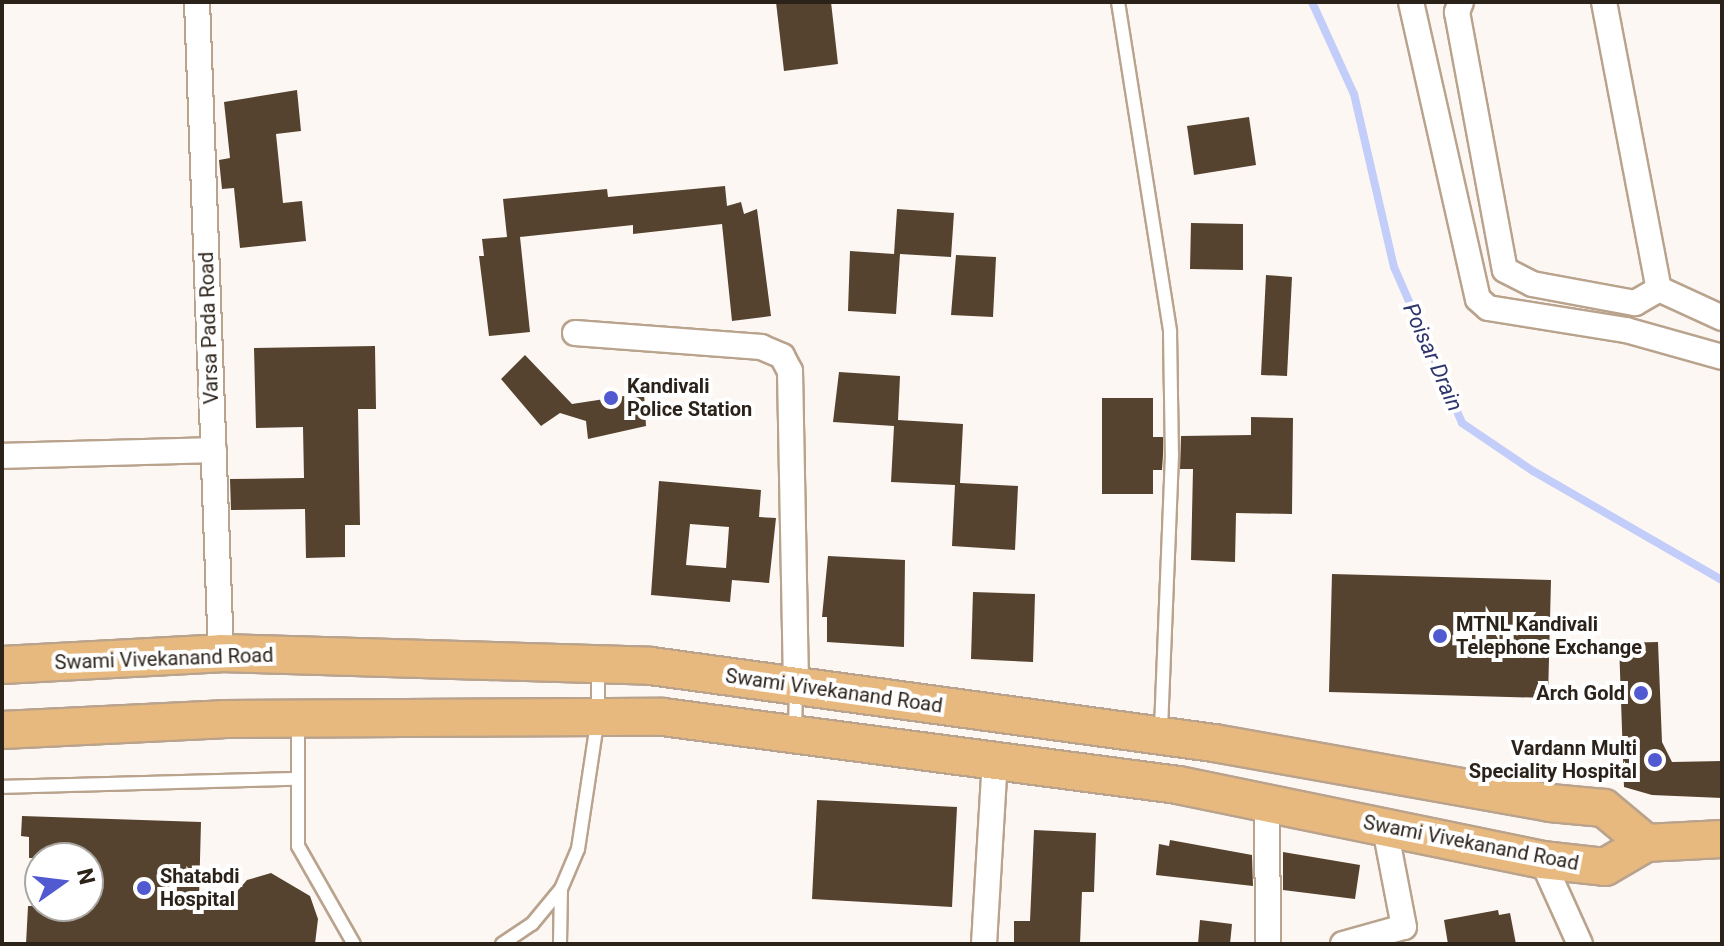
<!DOCTYPE html>
<style>
body{margin:0}
#map{position:relative;width:1724px;height:946px;overflow:hidden;background:#fcf7f2;font-family:Roboto,sans-serif}
div>[style]{position:absolute}
[style*='--x']{left:calc(var(--x)*1px);top:calc(var(--y)*1px);width:calc(var(--w)*1px);rotate:calc(var(--a)*1deg)}
.stream>*{height:8px;margin:-4px;padding:0 4px;transform-origin:4px;border-radius:4px;background:#c3cdfa}
.building>*{inset:0;background:#56432f}
.roads{filter:drop-shadow(2px 0 #b9a38d) drop-shadow(-2px 0 #b9a38d) drop-shadow(0 2px #b9a38d) drop-shadow(0 -2px #b9a38d)}
.service>*{height:12px;margin:-6px;padding:0 6px;transform-origin:6px;border-radius:6px;background:#fff}
.minor>*{height:24px;margin:-12px;padding:0 12px;transform-origin:12px;border-radius:12px;background:#fff}
.primary>*{height:36px;margin:-18px;padding:0 18px;transform-origin:18px;border-radius:18px;background:#e8b97f}
.dots>*{width:22px;height:22px;translate:-50% -50%;box-sizing:border-box;border:4px solid #fff;border-radius:50%}
span{translate:-50% -50%;white-space:nowrap;text-align:center;line-height:1.15;-webkit-text-stroke:8px #fff;paint-order:stroke}
.street-label{font-size:20px;color:#2b221a}
.poi-label{font-size:20px;color:#2b221a;font-weight:700}
.left{translate:0 -50%;text-align:left}
.right{translate:-100% -50%;text-align:right}
.water-label{font-size:22px;color:#2f366c;font-style:italic}
.frame{position:absolute;inset:0;border:4px solid #2b221a;pointer-events:none}
.north{position:absolute;left:24px;top:842px;width:80px;height:80px;box-sizing:border-box;background:#fff;border:2px solid #aaa7a3;border-radius:50%;rotate:76deg;font-size:22px;font-weight:700;line-height:32px;text-align:center;color:#2b221a}
.north::after{content:'';display:block;margin:auto;width:28px;height:36px;background:#515ad0;clip-path:polygon(50% 0,100% 100%,50% 72%,0 100%)}
</style>
<div id="map">
<div class="stream">
<div style="--x:1312;--y:2;--w:101;--a:65.5"></div>
<div style="--x:1354;--y:94;--w:178;--a:77"></div>
<div style="--x:1394;--y:267;--w:170;--a:66.4"></div>
<div style="--x:1462;--y:423;--w:86;--a:34.1"></div>
<div style="--x:1533;--y:471;--w:218;--a:30"></div>
</div>
<div class="building">
<div style="clip-path:polygon(776px 2px,831px 2px,838px 64px,784px 71px)"></div>
<div style="clip-path:polygon(297px 90px,301px 131px,276px 134px,283px 203px,302px 201px,306px 241px,240px 248px,234px 188px,222px 189px,219px 160px,230px 158px,224px 102px)"></div>
<div style="clip-path:polygon(1249px 117px,1256px 165px,1194px 175px,1187px 126px)"></div>
<div style="clip-path:polygon(725px 186px,727px 206px,741px 202px,744px 214px,757px 209px,771px 316px,732px 321px,722px 224px,633px 234px,633px 225px,520px 237px,530px 332px,489px 336px,479px 256px,484px 256px,482px 239px,507px 237px,503px 199px,607px 189px,608px 197px)"></div>
<div style="clip-path:polygon(897px 209px,954px 213px,951px 257px,900px 254px,896px 314px,848px 311px,850px 251px,894px 254px)"></div>
<div style="clip-path:polygon(1191px 223px,1243px 224px,1243px 270px,1190px 269px)"></div>
<div style="clip-path:polygon(956px 255px,996px 257px,993px 317px,951px 315px)"></div>
<div style="clip-path:polygon(1266px 275px,1292px 277px,1287px 376px,1261px 375px)"></div>
<div style="clip-path:polygon(375px 346px,376px 409px,358px 409px,360px 525px,345px 525px,345px 557px,306px 558px,305px 509px,231px 510px,230px 479px,304px 478px,303px 427px,256px 428px,254px 348px)"></div>
<div style="clip-path:polygon(525px 355px,572px 404px,644px 393px,646px 426px,588px 439px,586px 421px,560px 413px,541px 426px,501px 379px)"></div>
<div style="clip-path:polygon(839px 372px,900px 376px,898px 420px,963px 424px,960px 483px,1018px 486px,1015px 550px,952px 546px,955px 485px,891px 482px,894px 426px,833px 422px)"></div>
<div style="clip-path:polygon(1102px 398px,1153px 398px,1153px 437px,1163px 437px,1163px 455px,1162px 470px,1153px 470px,1153px 494px,1102px 494px)"></div>
<div style="clip-path:polygon(1251px 417px,1293px 418px,1292px 514px,1236px 513px,1235px 562px,1191px 560px,1193px 469px,1180px 469px,1181px 436px,1251px 435px)"></div>
<div style="clip-path:polygon(evenodd,659px 481px,761px 490px,759px 517px,776px 518px,769px 583px,732px 580px,730px 602px,651px 595px,659px 481px,690px 524px,729px 527px,726px 568px,686px 565px,690px 524px)"></div>
<div style="clip-path:polygon(828px 556px,905px 560px,904px 647px,827px 642px,827px 617px,822px 617px)"></div>
<div style="clip-path:polygon(1332px 574px,1551px 580px,1548px 698px,1329px 692px)"></div>
<div style="clip-path:polygon(973px 592px,1035px 594px,1033px 662px,971px 659px)"></div>
<div style="clip-path:polygon(1658px 642px,1662px 742px,1672px 762px,1722px 761px,1722px 798px,1652px 795px,1624px 787px,1619px 643px)"></div>
<div style="clip-path:polygon(817px 800px,957px 807px,952px 907px,812px 899px)"></div>
<div style="clip-path:polygon(22px 816px,201px 822px,199px 898px,226px 904px,247px 880px,271px 873px,310px 896px,318px 919px,315px 944px,26px 944px,28px 906px,88px 906px,88px 858px,29px 858px,29px 837px,21px 836px)"></div>
<div style="clip-path:polygon(1034px 830px,1096px 833px,1094px 892px,1082px 892px,1080px 944px,1014px 944px,1014px 921px,1030px 921px)"></div>
<div style="clip-path:polygon(1170px 840px,1252px 855px,1253px 886px,1156px 875px,1159px 844px,1169px 846px)"></div>
<div style="clip-path:polygon(1283px 852px,1360px 865px,1355px 899px,1283px 890px)"></div>
<div style="clip-path:polygon(1498px 910px,1499px 915px,1510px 913px,1516px 944px,1448px 944px,1444px 920px)"></div>
<div style="clip-path:polygon(1200px 920px,1232px 924px,1230px 944px,1198px 944px)"></div>
</div>
<div class="roads">
<div class="service">
<div style="--x:1118;--y:2;--w:334;--a:81"></div>
<div style="--x:1170;--y:332;--w:123;--a:89.1"></div>
<div style="--x:1172;--y:455;--w:278;--a:92.3"></div>
<div style="--x:298;--y:722;--w:124;--a:90"></div>
<div style="--x:298;--y:846;--w:113;--a:60.3"></div>
<div style="--x:795;--y:730;--w:41;--a:-88.6"></div>
<div style="--x:2;--y:787;--w:294;--a:-1.6"></div>
<div style="--x:502;--y:944;--w:36;--a:-34"></div>
<div style="--x:532;--y:924;--w:45;--a:-50.4"></div>
<div style="--x:561;--y:889;--w:43;--a:-67"></div>
<div style="--x:578;--y:849;--w:134;--a:-81.4"></div>
<div style="--x:598;--y:717;--w:51;--a:-90"></div>
<div style="--x:560;--y:944;--w:55;--a:-89"></div>
</div>
<div class="minor">
<div style="--x:197;--y:2;--w:651;--a:87.89"></div>
<div style="--x:1411;--y:2;--w:304;--a:77.3"></div>
<div style="--x:1478;--y:299;--w:13;--a:42"></div>
<div style="--x:1488;--y:308;--w:140;--a:9.1"></div>
<div style="--x:1626;--y:330;--w:100;--a:15.7"></div>
<div style="--x:1461;--y:2;--w:11;--a:112"></div>
<div style="--x:1457;--y:12;--w:262;--a:79.5"></div>
<div style="--x:1505;--y:270;--w:30;--a:27"></div>
<div style="--x:1532;--y:284;--w:105;--a:10.5"></div>
<div style="--x:1635;--y:303;--w:28;--a:-30"></div>
<div style="--x:1604;--y:2;--w:292;--a:79.2"></div>
<div style="--x:1659;--y:289;--w:69;--a:24.7"></div>
<div style="--x:575;--y:333;--w:187;--a:4.3"></div>
<div style="--x:761;--y:347;--w:23;--a:23"></div>
<div style="--x:782;--y:356;--w:17;--a:62"></div>
<div style="--x:790;--y:371;--w:315;--a:88.9"></div>
<div style="--x:2;--y:456;--w:212;--a:-1.6"></div>
<div style="--x:1267;--y:804;--w:140;--a:89.6"></div>
<div style="--x:1542;--y:860;--w:92;--a:65.7"></div>
<div style="--x:984;--y:944;--w:183;--a:-86.6"></div>
<div style="--x:1343;--y:944;--w:63;--a:-15.6"></div>
<div style="--x:1404;--y:927;--w:101;--a:-100.9"></div>
</div>
<div class="primary">
<div style="--x:2;--y:665;--w:219;--a:-3.1"></div>
<div style="--x:221;--y:653;--w:430;--a:1.7"></div>
<div style="--x:651;--y:666;--w:568;--a:7.79"></div>
<div style="--x:1214;--y:743;--w:341;--a:10.1"></div>
<div style="--x:1550;--y:803;--w:54;--a:5.3"></div>
<div style="--x:1604;--y:808;--w:55;--a:39.8"></div>
<div style="--x:2;--y:730;--w:221;--a:-2.8"></div>
<div style="--x:223;--y:719;--w:440;--a:-0.3"></div>
<div style="--x:663;--y:717;--w:519;--a:7.52"></div>
<div style="--x:1178;--y:785;--w:372;--a:11.6"></div>
<div style="--x:1542;--y:860;--w:63;--a:6.3"></div>
<div style="--x:1605;--y:867;--w:48;--a:-30.3"></div>
<div style="--x:1646;--y:843;--w:76;--a:-3"></div>
</div>
</div>
<div class="dots">
<div style="left:611px;top:398px;background:#515ad0"></div>
<div style="left:1440px;top:636px;background:#515ad0"></div>
<div style="left:1641px;top:693px;background:#515ad0"></div>
<div style="left:1655px;top:760px;background:#515ad0"></div>
<div style="left:144px;top:888px;background:#515ad0"></div>
</div>
<div class="street-label">
<span style="left:209px;top:328px;rotate:-92deg">Varsa Pada Road</span>
<span style="left:164px;top:659px;rotate:-2deg">Swami Vivekanand Road</span>
<span style="left:834px;top:691px;rotate:8deg">Swami Vivekanand Road</span>
<span style="left:1471px;top:843px;rotate:11deg">Swami Vivekanand Road</span>
</div>
<div class="poi-label">
<span class="left" style="left:627px;top:398px">Kandivali<br>Police Station</span>
<span class="left" style="left:1456px;top:636px">MTNL Kandivali<br>Telephone Exchange</span>
<span class="right" style="left:1625px;top:693px">Arch Gold</span>
<span class="right" style="left:1637px;top:760px">Vardann Multi<br>Speciality Hospital</span>
<span class="left" style="left:160px;top:888px">Shatabdi<br>Hospital</span>
</div>
<div class="water-label">
<span style="left:1433px;top:357px;rotate:66deg">Poisar Drain</span>
</div>
<div class="frame"></div>
<div class="north">N</div>
</div>
